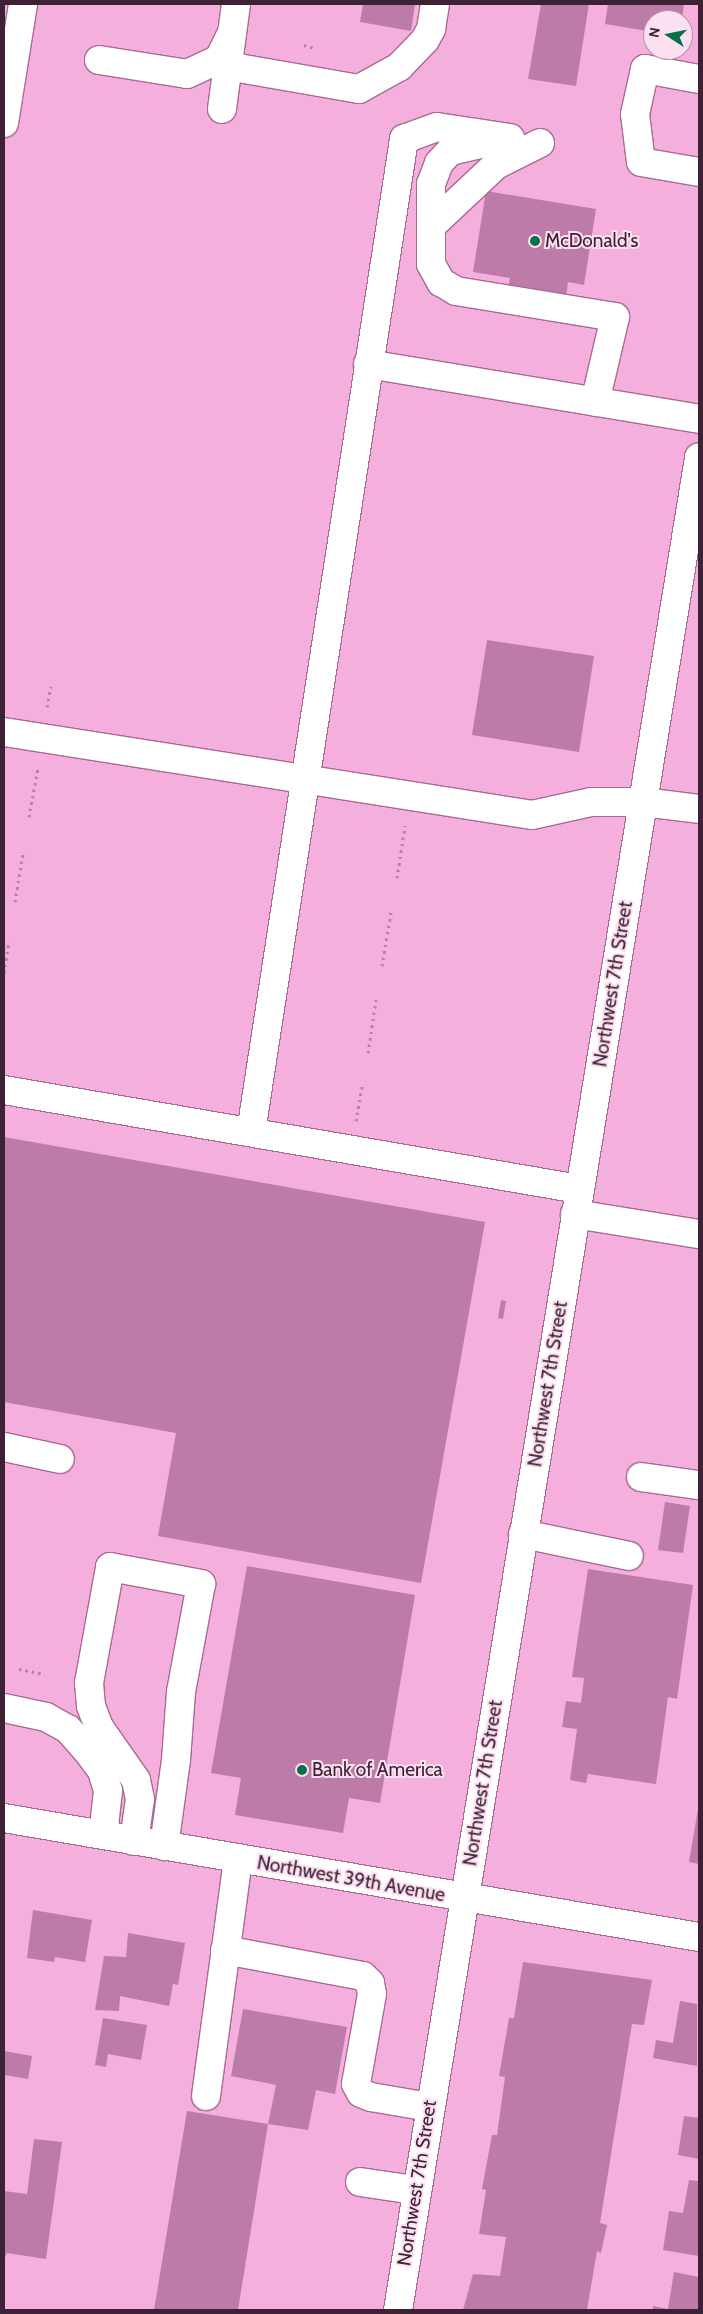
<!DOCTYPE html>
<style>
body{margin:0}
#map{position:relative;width:703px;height:2314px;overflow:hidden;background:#f4afdc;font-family:Cabin,sans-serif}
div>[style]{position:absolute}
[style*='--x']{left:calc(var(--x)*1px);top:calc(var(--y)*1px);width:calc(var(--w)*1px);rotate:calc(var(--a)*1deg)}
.building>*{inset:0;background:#bd7ca7}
.path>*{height:3px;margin-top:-1.5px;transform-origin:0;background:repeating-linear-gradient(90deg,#b881a5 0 2.5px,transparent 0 6.5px)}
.roads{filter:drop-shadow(1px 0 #a86993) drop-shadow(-1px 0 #a86993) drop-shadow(0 1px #a86993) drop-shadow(0 -1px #a86993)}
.minor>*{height:28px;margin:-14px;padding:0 14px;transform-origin:14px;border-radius:14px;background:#fff}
.major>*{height:28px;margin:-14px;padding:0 14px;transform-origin:14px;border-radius:14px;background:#fff}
.dots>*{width:14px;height:14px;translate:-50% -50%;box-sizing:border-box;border:2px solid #fcdff1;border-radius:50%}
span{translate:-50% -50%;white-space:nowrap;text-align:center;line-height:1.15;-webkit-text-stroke:4px #fcdff1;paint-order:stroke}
.poi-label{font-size:19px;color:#3c2234}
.left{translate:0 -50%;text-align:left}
.street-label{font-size:19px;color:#3c2234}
.frame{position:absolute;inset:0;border:5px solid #3c2234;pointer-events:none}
.north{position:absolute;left:643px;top:10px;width:50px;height:50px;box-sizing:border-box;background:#fcdff1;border:1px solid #af93a5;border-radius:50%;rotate:281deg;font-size:14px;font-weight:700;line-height:20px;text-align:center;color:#3c2234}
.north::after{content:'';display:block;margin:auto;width:18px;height:22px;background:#047149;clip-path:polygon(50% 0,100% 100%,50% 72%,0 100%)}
</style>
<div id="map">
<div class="building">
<div style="clip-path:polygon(363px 4px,415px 4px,411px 31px,360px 22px)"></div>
<div style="clip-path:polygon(541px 4px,589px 4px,576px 86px,528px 79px)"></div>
<div style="clip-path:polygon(608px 4px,684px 4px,682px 20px,653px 20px,653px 32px,605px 24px)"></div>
<div style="clip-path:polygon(486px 191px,596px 209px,584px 285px,568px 282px,566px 298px,508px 288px,510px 278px,473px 272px)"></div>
<div style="clip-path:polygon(487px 640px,594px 656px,579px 752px,472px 735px)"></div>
<div style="clip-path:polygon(4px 1137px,485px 1222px,421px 1583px,158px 1536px,176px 1433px,4px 1402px)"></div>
<div style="clip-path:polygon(501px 1300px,506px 1301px,503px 1319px,498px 1318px)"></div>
<div style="clip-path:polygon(665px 1502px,690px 1506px,683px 1553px,658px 1550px)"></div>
<div style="clip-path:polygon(247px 1566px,415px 1595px,380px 1803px,349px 1798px,343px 1833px,235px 1815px,241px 1778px,211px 1773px)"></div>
<div style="clip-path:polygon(588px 1569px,693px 1585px,677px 1699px,668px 1697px,656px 1784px,588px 1774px,586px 1783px,570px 1780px,577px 1729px,562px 1727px,566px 1701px,581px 1703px,584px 1678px,572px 1677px)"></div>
<div style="clip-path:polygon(698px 1809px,699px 1809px,699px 1864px,689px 1862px)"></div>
<div style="clip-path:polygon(33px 1910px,92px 1920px,85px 1962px,55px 1957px,54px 1962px,27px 1958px)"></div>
<div style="clip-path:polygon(128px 1933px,185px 1943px,178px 1985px,173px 1984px,169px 2006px,120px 1996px,119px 2011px,95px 2010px,104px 1956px,126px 1957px)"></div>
<div style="clip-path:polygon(523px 1962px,652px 1980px,644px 2025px,632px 2024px,600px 2223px,607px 2225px,601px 2253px,597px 2251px,587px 2310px,463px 2310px,473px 2274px,500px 2276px,506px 2237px,479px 2234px,486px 2190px,482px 2189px,492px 2135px,497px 2135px,505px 2077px,499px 2076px,509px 2018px,514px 2018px)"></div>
<div style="clip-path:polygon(697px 1997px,697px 2066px,653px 2058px,656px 2040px,673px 2043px,680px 2001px,697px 2004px)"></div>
<div style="clip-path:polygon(243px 2009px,347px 2027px,335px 2094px,316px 2090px,308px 2130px,268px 2124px,276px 2085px,231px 2076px)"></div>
<div style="clip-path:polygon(103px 2018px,147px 2025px,141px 2060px,108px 2054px,106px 2067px,95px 2065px)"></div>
<div style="clip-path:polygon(4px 2051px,32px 2056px,28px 2079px,4px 2075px)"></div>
<div style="clip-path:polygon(187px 2111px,268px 2124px,238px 2310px,154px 2310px)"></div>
<div style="clip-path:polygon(684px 2116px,699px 2118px,699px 2159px,678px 2155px)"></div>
<div style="clip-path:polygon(34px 2139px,62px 2142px,46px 2259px,7px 2253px,4px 2259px,4px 2191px,27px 2194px)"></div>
<div style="clip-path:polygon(689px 2180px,699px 2181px,699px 2256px,663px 2250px,669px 2211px,683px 2213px)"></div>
<div style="clip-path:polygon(674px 2272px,699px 2277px,699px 2310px,653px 2310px,653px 2306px,668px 2309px)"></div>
</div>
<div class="path">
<div style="--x:304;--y:45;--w:10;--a:17"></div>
<div style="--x:47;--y:707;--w:21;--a:-79"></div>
<div style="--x:29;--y:817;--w:50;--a:-79.6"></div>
<div style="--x:397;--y:878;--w:53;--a:-81.3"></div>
<div style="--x:15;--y:902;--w:50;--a:-80.7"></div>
<div style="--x:382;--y:966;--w:55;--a:-80.5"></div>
<div style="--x:4;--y:973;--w:33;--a:-81"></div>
<div style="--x:368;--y:1053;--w:54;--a:-81.4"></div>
<div style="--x:356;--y:1121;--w:35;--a:-80"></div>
<div style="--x:19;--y:1669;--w:26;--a:11"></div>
</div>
<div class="roads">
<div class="minor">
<div style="--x:99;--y:60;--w:89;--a:9"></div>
<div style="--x:187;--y:74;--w:35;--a:-25"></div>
<div style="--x:219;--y:59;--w:30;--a:-64"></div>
<div style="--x:227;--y:66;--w:134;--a:9.9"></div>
<div style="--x:359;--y:89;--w:46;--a:-28.8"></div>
<div style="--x:399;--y:67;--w:37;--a:-46"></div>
<div style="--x:425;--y:40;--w:13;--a:-61"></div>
<div style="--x:431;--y:29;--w:25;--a:-81"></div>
<div style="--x:699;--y:79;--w:55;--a:-169.5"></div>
<div style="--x:645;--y:69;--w:46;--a:102.5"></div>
<div style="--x:635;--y:114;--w:48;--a:82.9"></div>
<div style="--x:641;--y:162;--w:59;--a:9.8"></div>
<div style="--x:222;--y:109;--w:106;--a:-82.4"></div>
<div style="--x:4;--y:123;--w:121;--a:-80.9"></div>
<div style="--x:540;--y:143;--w:49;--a:153.4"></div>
<div style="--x:496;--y:165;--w:89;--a:136.8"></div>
<div style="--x:431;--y:226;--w:38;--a:90"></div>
<div style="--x:431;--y:264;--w:21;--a:61"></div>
<div style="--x:441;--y:282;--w:17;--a:31"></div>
<div style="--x:456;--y:291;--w:161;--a:9.3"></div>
<div style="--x:615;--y:317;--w:87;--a:103.2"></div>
<div style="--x:431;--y:226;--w:42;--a:-90"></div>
<div style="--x:431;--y:184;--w:22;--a:-69"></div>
<div style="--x:439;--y:163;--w:16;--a:-47"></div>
<div style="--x:450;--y:151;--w:44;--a:-13.1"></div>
<div style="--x:368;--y:364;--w:336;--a:9.4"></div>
<div style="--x:4;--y:732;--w:534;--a:8.93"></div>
<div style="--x:532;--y:815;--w:60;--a:-12.4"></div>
<div style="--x:591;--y:802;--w:52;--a:0"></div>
<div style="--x:643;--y:802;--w:56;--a:7.1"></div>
<div style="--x:4;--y:1090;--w:583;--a:9.77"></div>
<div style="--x:251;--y:1132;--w:1005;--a:-81.24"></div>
<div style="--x:404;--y:139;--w:35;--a:-20"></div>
<div style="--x:437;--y:127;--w:74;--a:8.6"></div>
<div style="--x:575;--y:1214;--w:126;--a:9.2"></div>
<div style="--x:4;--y:1447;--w:57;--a:12.1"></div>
<div style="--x:641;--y:1477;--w:59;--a:7.9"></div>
<div style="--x:523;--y:1534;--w:108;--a:11.7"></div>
<div style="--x:4;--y:1708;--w:43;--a:12.1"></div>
<div style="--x:46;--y:1717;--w:25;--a:29"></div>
<div style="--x:68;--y:1729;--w:32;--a:49"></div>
<div style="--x:89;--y:1753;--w:22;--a:54"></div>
<div style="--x:102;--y:1771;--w:21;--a:73"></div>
<div style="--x:108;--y:1791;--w:44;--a:96.5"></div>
<div style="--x:4;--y:1818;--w:705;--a:9.72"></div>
<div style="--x:134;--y:1841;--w:42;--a:-81.9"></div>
<div style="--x:140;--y:1799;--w:19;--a:-102"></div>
<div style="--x:136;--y:1780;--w:65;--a:-124.9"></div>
<div style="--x:99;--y:1727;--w:22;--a:-111"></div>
<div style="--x:91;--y:1706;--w:23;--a:-95"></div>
<div style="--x:89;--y:1683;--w:118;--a:-79.7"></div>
<div style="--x:110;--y:1567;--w:93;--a:10.6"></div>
<div style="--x:201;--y:1584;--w:110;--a:100.5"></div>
<div style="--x:181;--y:1692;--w:68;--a:94.2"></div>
<div style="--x:176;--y:1760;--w:87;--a:97.9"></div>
<div style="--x:225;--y:1950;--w:140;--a:10.7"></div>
<div style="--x:363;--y:1976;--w:10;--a:45"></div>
<div style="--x:370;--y:1983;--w:11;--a:80"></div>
<div style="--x:372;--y:1994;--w:91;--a:100.1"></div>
<div style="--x:356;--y:2084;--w:10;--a:61"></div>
<div style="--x:361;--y:2093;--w:11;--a:22"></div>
<div style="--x:371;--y:2097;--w:59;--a:9.8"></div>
<div style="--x:206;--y:2096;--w:239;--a:-82.3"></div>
<div style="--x:360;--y:2182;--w:56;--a:8.3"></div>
</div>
<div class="major">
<div style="--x:398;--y:2310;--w:1877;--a:-80.77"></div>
</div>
</div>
<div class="dots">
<div style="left:535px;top:241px;background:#047149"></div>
<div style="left:302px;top:1770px;background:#047149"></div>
</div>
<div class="poi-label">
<span class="left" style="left:545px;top:241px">McDonald's</span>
<span class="left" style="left:312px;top:1770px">Bank of America</span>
</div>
<div class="street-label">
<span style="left:613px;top:984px;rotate:-81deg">Northwest 7th Street</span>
<span style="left:548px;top:1384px;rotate:-81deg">Northwest 7th Street</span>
<span style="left:483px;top:1783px;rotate:-81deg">Northwest 7th Street</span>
<span style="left:351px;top:1879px;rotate:10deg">Northwest 39th Avenue</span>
<span style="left:417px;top:2183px;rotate:-81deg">Northwest 7th Street</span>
</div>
<div class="frame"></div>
<div class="north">N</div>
</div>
